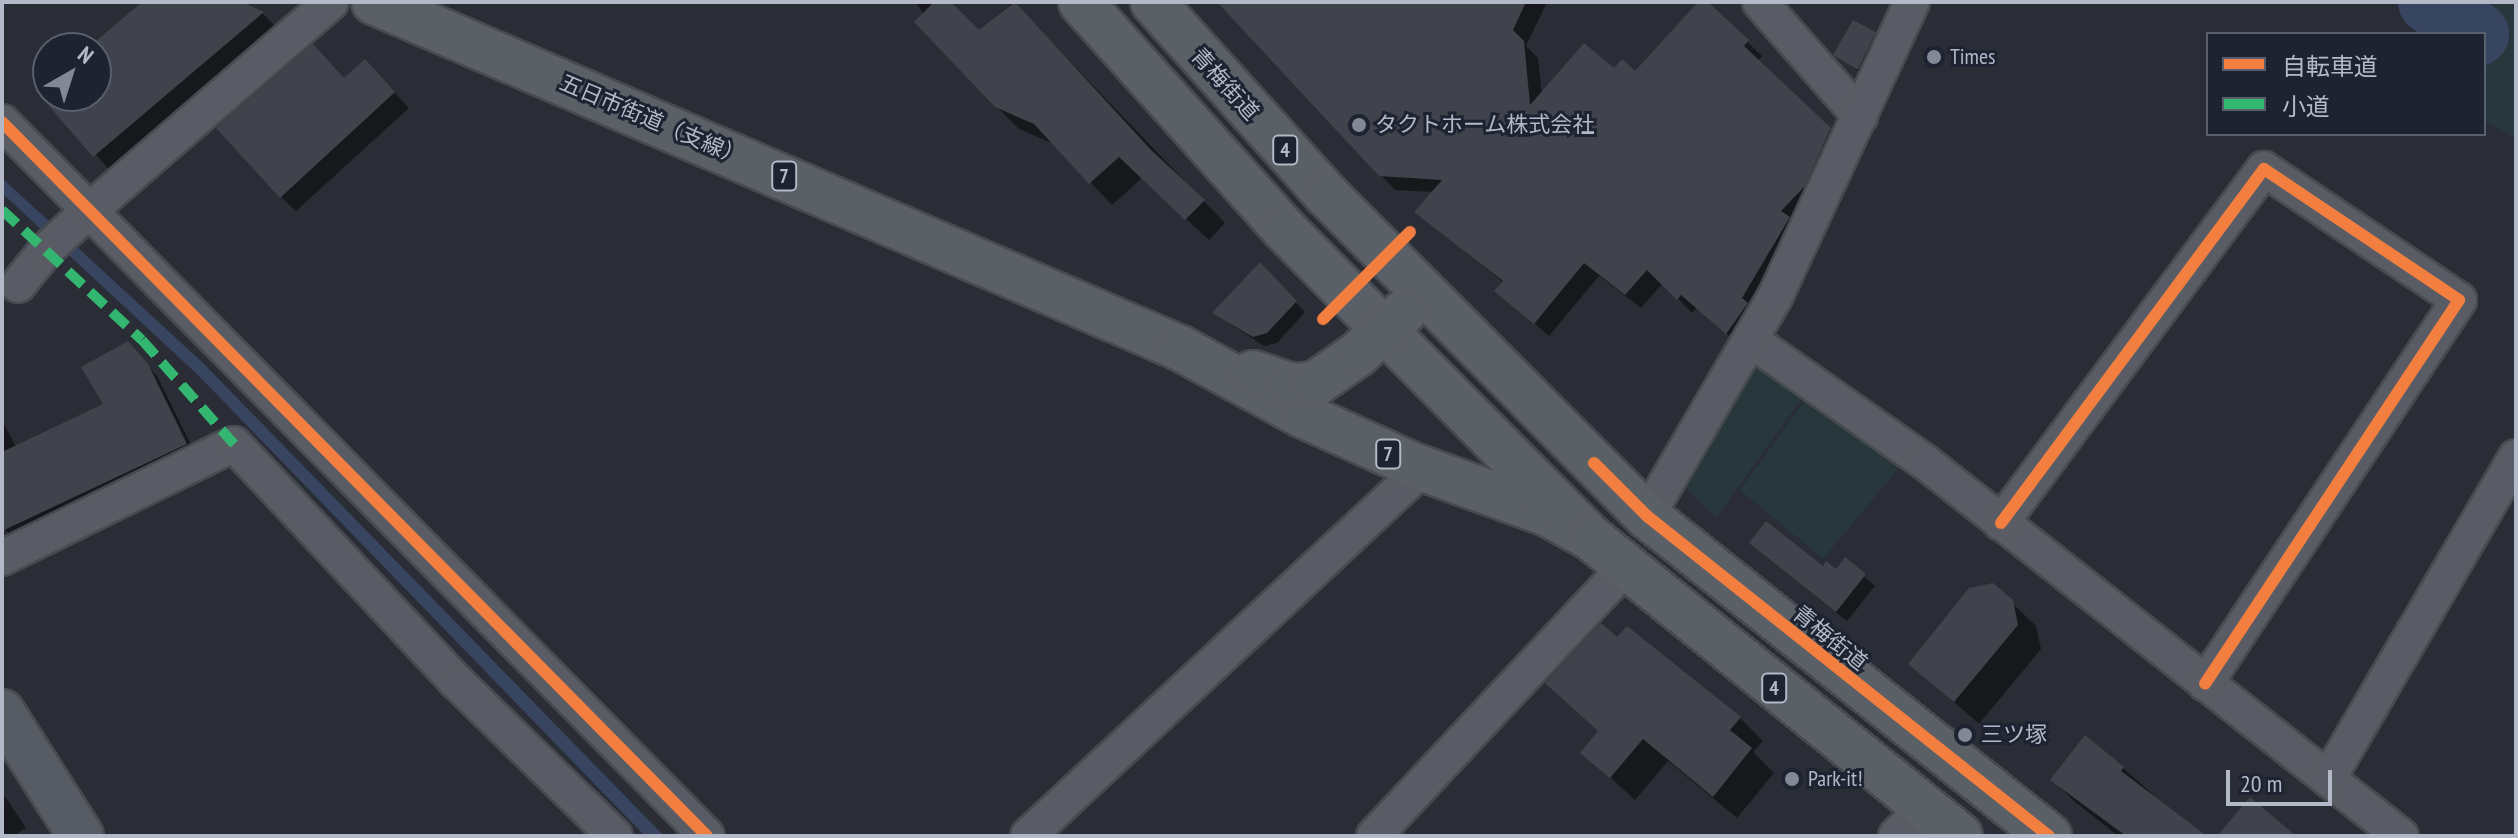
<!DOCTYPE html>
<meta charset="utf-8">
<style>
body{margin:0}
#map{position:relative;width:2518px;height:838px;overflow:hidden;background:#2a2d36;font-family:"PT Sans Narrow","Noto Sans JP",sans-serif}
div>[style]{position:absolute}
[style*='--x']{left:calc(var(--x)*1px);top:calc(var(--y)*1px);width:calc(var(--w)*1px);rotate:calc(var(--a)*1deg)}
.green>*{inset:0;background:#27373c}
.water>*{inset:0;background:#384561}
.shadow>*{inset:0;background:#0007}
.river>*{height:64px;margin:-32px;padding:0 32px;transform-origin:32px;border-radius:32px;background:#384561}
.building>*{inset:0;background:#40434b}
.roads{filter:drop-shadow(2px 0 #474a51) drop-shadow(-2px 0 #474a51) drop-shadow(0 2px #474a51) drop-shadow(0 -2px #474a51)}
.street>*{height:34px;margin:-17px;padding:0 17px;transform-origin:17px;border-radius:17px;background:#595c64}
.secondary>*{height:44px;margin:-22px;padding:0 22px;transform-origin:22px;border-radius:22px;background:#575b63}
.primary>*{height:44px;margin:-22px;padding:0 22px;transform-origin:22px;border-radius:22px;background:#5b5f66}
.quiet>*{height:10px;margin-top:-5px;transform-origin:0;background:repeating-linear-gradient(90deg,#33b770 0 20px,transparent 0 30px)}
.cycleway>*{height:12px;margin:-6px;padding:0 6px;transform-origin:6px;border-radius:6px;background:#f27e40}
.dots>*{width:22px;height:22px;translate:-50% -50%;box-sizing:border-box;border:4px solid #1d2331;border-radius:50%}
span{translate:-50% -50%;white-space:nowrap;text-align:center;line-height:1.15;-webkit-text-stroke:6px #1d2331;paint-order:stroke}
.shield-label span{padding:2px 6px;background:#1d2331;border:2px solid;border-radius:6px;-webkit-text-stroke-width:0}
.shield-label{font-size:20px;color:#b3b9c7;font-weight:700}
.poi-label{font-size:22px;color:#b3b9c7}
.left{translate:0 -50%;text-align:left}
.street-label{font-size:22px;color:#b3b9c7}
.frame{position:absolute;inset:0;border:4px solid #b3b9c7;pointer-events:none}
.legend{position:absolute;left:2206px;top:32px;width:280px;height:104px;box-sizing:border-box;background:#1d2331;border:2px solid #595f6d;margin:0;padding:10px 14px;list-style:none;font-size:24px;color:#b3b9c7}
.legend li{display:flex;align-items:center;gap:16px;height:40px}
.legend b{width:40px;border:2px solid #595f6d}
.north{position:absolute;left:32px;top:32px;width:80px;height:80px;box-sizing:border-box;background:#1d2331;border:2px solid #595f6d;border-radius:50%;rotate:39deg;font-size:22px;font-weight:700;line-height:32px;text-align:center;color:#b3b9c7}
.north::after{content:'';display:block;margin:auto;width:28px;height:36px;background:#838894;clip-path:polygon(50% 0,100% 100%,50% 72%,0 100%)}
.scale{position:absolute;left:2226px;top:770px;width:106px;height:36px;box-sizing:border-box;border:4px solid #b3b9c7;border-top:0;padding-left:10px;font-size:24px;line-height:28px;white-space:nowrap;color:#b3b9c7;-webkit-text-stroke:6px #1d2331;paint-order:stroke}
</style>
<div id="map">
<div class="green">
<div style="clip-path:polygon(2460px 2px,2516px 2px,2516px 138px,2484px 121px,2486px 23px)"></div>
<div style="clip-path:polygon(1764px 365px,1805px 394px,1716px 518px,1686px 488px,1756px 367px)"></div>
<div style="clip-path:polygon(1808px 396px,1904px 462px,1823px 559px,1740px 490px)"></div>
</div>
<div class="water">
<div style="clip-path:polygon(2px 178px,203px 363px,664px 836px,645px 836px,198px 375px,2px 193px)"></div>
</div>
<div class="shadow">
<div style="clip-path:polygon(145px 2px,237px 2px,263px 14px,281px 32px,113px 174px,39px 91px,48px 84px,48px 96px,96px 96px,96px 48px,91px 48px)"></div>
<div style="clip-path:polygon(915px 2px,950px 2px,979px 33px,1013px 2px,1225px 223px,1209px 240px,1142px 178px,1112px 205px,1054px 144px,1019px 129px,996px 106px)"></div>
<div style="clip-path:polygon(1250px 2px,1547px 2px,1526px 46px,1538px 58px,1542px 95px,1614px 71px,1635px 73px,1705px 2px,1762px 56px,1757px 61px,1845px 144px,1742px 347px,1697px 308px,1692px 313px,1663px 283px,1641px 308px,1599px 276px,1549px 336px,1497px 291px,1504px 283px,1417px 212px,1434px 192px,1395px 190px,1380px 174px)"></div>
<div style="clip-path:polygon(1875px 34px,1885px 44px,1869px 79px,1836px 55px)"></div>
<div style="clip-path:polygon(380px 77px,409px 108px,296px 211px,281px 197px,345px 80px)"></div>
<div style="clip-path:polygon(1260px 265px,1305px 312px,1277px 343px,1264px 346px,1214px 313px)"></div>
<div style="clip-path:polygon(137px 354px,157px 376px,196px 455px,14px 540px,2px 525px,2px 420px,16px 447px,106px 405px)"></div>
<div style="clip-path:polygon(1762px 553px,1836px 572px,1845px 560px,1875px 586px,1847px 621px)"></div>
<div style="clip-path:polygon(2011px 602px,2036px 626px,2041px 649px,1979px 724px,1911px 664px)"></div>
<div style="clip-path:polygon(1618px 640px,1740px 718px,1763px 741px,1753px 752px,1774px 773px,1737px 818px,1668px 761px,1635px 800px,1583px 752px,1600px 732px,1547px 683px)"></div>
<div style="clip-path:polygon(2086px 738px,2123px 768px,2200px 836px,2118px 836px,2074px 801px,2053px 780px)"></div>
<div style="clip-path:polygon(2px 792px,26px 828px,14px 836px,2px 836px)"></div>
</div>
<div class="river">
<div style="--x:2430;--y:2;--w:57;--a:34.2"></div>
</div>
<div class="building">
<div style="clip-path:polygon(142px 2px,242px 2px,264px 12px,93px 157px,36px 91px,48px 81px,48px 96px,96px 96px,96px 48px,88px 48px)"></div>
<div style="clip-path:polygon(934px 2px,951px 2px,979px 30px,1015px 2px,1151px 150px,1205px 200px,1185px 220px,1119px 157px,1089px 184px,1034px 124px,995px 107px,914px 22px)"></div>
<div style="clip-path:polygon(1217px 2px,1526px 2px,1513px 30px,1524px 41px,1530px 105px,1584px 43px,1614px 68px,1622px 59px,1635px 71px,1698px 2px,1708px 2px,1749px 40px,1744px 46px,1831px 128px,1805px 186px,1781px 211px,1790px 217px,1742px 298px,1748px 303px,1726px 334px,1681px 295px,1677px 300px,1647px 270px,1625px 295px,1584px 263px,1534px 324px,1494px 291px,1503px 281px,1414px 212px,1442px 180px,1379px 176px)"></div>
<div style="clip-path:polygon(1853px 20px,1876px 32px,1858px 70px,1833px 55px)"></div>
<div style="clip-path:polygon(313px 44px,344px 78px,365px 59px,395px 92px,280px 198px,216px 128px)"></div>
<div style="clip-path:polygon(1260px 262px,1297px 301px,1267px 333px,1253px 337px,1212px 313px)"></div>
<div style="clip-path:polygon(128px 341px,148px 364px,187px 444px,2px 531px,2px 452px,103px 404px,81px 367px)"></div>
<div style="clip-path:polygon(1766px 521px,1823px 566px,1826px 561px,1836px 569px,1845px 557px,1866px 574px,1836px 612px,1749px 543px)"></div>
<div style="clip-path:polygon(1993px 583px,2013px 600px,2018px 625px,1954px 702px,1908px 664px,1969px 588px)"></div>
<div style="clip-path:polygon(1601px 623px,1617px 637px,1627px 626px,1741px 717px,1730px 730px,1752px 748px,1713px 797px,1643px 739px,1610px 778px,1580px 753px,1598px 731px,1545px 683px)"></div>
<div style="clip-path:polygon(2085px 735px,2124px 767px,2121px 771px,2207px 836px,2126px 836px,2050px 780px)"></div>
<div style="clip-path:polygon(2250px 797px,2296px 836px,2217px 836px)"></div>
</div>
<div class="roads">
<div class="street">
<div style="--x:1760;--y:2;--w:152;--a:48.7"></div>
<div style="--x:2;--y:122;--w:1003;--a:45.36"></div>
<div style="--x:18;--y:285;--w:46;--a:-51.1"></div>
<div style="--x:47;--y:249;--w:58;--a:-42.2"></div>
<div style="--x:90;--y:210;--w:318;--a:-40.8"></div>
<div style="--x:1752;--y:341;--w:211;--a:35"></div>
<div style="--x:1925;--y:462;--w:605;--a:38.16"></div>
<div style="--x:1647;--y:516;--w:254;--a:-59.7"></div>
<div style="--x:1775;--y:297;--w:325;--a:-65.1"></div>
<div style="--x:2001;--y:523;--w:441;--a:-53.4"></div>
<div style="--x:2264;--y:169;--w:235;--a:33.9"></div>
<div style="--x:2459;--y:300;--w:460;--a:123.5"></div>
<div style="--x:2;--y:558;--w:258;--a:-26.2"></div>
<div style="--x:234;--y:444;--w:325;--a:46.9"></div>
<div style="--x:456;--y:681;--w:222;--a:44.3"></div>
<div style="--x:2328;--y:779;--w:373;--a:-59.7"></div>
<div style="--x:1028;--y:836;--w:517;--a:-42.96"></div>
<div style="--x:1406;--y:484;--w:20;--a:-63"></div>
<div style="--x:1374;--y:836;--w:369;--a:-46.9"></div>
<div style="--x:1896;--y:836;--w:40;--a:-45"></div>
</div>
<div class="secondary">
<div style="--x:2;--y:712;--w:147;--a:57.5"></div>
</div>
<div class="primary">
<div style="--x:374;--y:2;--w:877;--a:23.23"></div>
<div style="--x:1180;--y:348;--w:139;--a:28.8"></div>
<div style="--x:1302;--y:415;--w:124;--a:24.3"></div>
<div style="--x:1415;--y:466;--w:141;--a:19.8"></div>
<div style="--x:1548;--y:514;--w:49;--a:29.2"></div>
<div style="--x:1081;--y:2;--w:305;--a:48.2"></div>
<div style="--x:1284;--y:229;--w:436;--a:45.2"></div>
<div style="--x:1591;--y:538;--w:474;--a:38.9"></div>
<div style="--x:1153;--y:2;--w:258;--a:48"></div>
<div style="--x:1326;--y:194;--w:455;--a:45.1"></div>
<div style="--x:1647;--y:516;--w:514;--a:38.52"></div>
<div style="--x:1253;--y:373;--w:41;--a:18.4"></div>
<div style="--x:1292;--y:386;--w:23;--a:-5"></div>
<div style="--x:1315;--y:384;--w:52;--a:-34.9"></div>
<div style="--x:1358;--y:354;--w:62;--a:-42.4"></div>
</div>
</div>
<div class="quiet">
<div style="--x:2;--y:210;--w:191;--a:42.9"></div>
<div style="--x:142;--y:340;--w:139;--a:48.5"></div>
</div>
<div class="cycleway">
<div style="--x:2;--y:122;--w:1003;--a:45.36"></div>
<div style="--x:1323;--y:319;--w:123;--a:-45"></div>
<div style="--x:1594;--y:463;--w:75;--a:45"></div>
<div style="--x:1647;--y:516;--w:514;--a:38.52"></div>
<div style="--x:2001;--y:523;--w:441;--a:-53.4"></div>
<div style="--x:2264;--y:169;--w:235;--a:33.9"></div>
<div style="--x:2459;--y:300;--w:460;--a:123.5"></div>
</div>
<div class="dots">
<div style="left:1934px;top:57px;background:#838894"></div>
<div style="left:1359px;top:125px;background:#838894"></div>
<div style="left:1965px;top:735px;background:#838894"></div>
<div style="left:1792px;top:779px;background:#838894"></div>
</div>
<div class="shield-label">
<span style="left:1285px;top:150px">4</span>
<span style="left:784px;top:176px">7</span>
<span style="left:1388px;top:454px">7</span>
<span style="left:1774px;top:688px">4</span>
</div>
<div class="poi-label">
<span class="left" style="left:1950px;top:57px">Times</span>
<span class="left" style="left:1375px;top:125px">タクトホーム株式会社</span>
<span class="left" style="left:1981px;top:735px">三ツ塚</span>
<span class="left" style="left:1808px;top:779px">Park-it!</span>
</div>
<div class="street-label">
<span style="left:1225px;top:84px;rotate:48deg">青梅街道</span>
<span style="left:652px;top:120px;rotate:23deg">五日市街道（支線）</span>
<span style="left:1830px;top:638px;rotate:39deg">青梅街道</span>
</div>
<div class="frame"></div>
<ul class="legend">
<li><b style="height:10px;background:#f27e40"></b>自転車道</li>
<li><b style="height:10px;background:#33b770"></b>小道</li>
</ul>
<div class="north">N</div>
<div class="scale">20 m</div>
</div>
